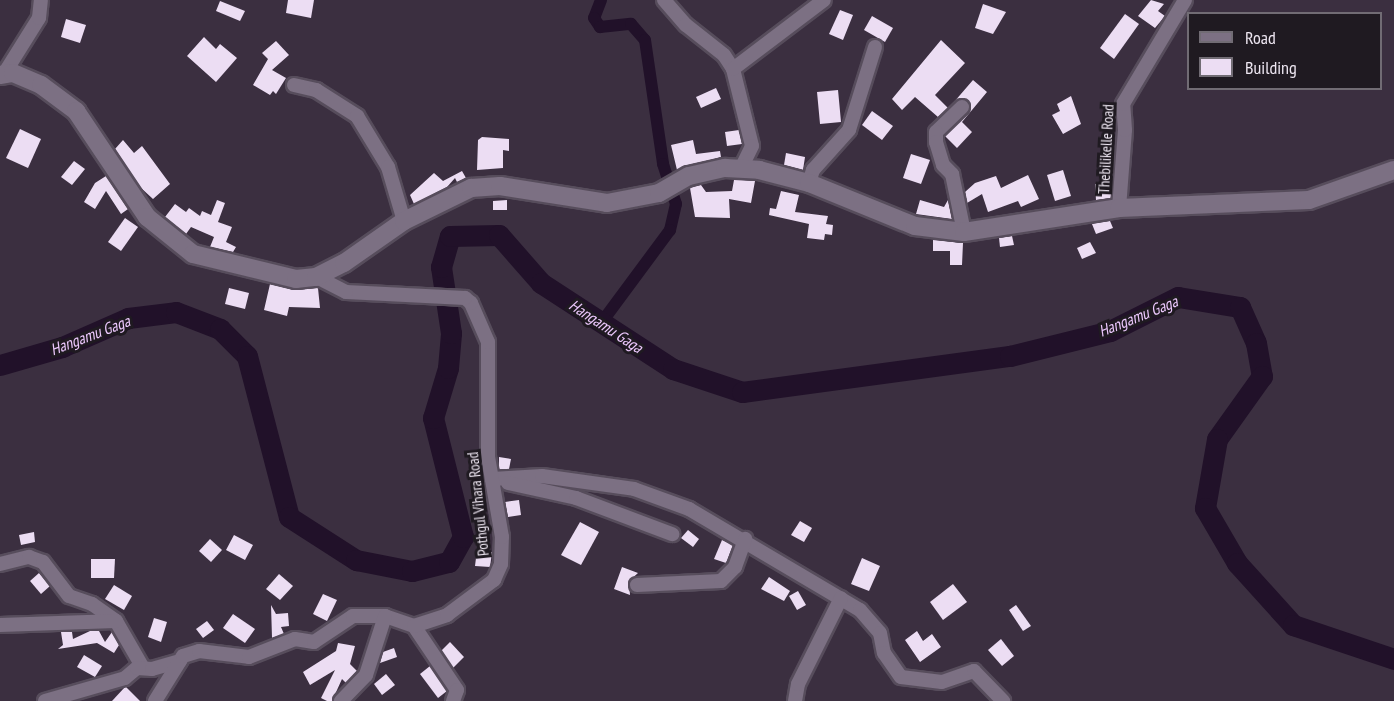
<!DOCTYPE html>
<style>
body{margin:0}
#map{position:relative;width:1394px;height:701px;overflow:hidden;background:#3b2f40;font-family:"PT Sans Narrow",sans-serif}
div>[style]{position:absolute}
[style*='--x']{left:calc(var(--x)*1px);top:calc(var(--y)*1px);width:calc(var(--w)*1px);rotate:calc(var(--a)*1deg)}
.canal>*{height:12px;margin:-6px;padding:0 6px;transform-origin:6px;border-radius:6px;background:#211129}
.river>*{height:21px;margin:-10.5px;padding:0 10.5px;transform-origin:10.5px;border-radius:10.5px;background:#211129}
.building>*{inset:0;background:#ecddf3}
.roads{filter:drop-shadow(2px 0 #574d5c) drop-shadow(-2px 0 #574d5c) drop-shadow(0 2px #574d5c) drop-shadow(0 -2px #574d5c)}
.street>*{height:14px;margin:-7px;padding:0 7px;transform-origin:7px;border-radius:7px;background:#7c7083}
.secondary>*{height:18px;margin:-9px;padding:0 9px;transform-origin:9px;border-radius:9px;background:#7c7083}
span{translate:-50% -50%;white-space:nowrap;text-align:center;line-height:1.15;-webkit-text-stroke:6px #1f1a21;paint-order:stroke}
.street-label{font-size:15px;color:#ede6f1}
.water-label{font-size:16px;color:#edc9fe;font-style:italic}
.legend{position:absolute;left:1187px;top:12px;width:195px;height:78px;box-sizing:border-box;background:#1f1a21;border:2px solid #716c74;margin:0;padding:8px 10px;list-style:none;font-size:18px;color:#ede6f1}
.legend li{display:flex;align-items:center;gap:12px;height:30px}
.legend b{width:30px;border:2px solid #716c74}
</style>
<div id="map">
<div class="canal">
<div style="--x:601;--y:0;--w:19;--a:111"></div>
<div style="--x:594;--y:18;--w:11;--a:56"></div>
<div style="--x:600;--y:27;--w:31;--a:-6"></div>
<div style="--x:631;--y:24;--w:21;--a:49"></div>
<div style="--x:645;--y:40;--w:125;--a:81.7"></div>
<div style="--x:663;--y:164;--w:42;--a:72"></div>
<div style="--x:676;--y:204;--w:27;--a:103"></div>
<div style="--x:670;--y:230;--w:114;--a:126.5"></div>
</div>
<div class="river">
<div style="--x:0;--y:365;--w:65;--a:-16.2"></div>
<div style="--x:62;--y:347;--w:72;--a:-23.7"></div>
<div style="--x:128;--y:318;--w:48;--a:-7.1"></div>
<div style="--x:176;--y:312;--w:47;--a:21.1"></div>
<div style="--x:220;--y:329;--w:38;--a:45"></div>
<div style="--x:247;--y:356;--w:166;--a:75.4"></div>
<div style="--x:289;--y:517;--w:80;--a:32.7"></div>
<div style="--x:356;--y:560;--w:57;--a:11.1"></div>
<div style="--x:412;--y:571;--w:38;--a:-14"></div>
<div style="--x:449;--y:562;--w:29;--a:-61"></div>
<div style="--x:463;--y:537;--w:123;--a:-104.1"></div>
<div style="--x:433;--y:418;--w:52;--a:-73.3"></div>
<div style="--x:448;--y:368;--w:35;--a:-85"></div>
<div style="--x:451;--y:333;--w:67;--a:-98.6"></div>
<div style="--x:441;--y:267;--w:32;--a:-74"></div>
<div style="--x:450;--y:236;--w:49;--a:-1.2"></div>
<div style="--x:499;--y:235;--w:64;--a:48.8"></div>
<div style="--x:541;--y:283;--w:158;--a:33.1"></div>
<div style="--x:673;--y:369;--w:73;--a:18.4"></div>
<div style="--x:742;--y:392;--w:270;--a:-7.7"></div>
<div style="--x:1010;--y:356;--w:103;--a:-14"></div>
<div style="--x:1110;--y:331;--w:76;--a:-26.6"></div>
<div style="--x:1178;--y:297;--w:63;--a:9.2"></div>
<div style="--x:1240;--y:307;--w:39;--a:66"></div>
<div style="--x:1256;--y:343;--w:34;--a:80"></div>
<div style="--x:1262;--y:376;--w:77;--a:125.5"></div>
<div style="--x:1217;--y:439;--w:70;--a:99.9"></div>
<div style="--x:1205;--y:508;--w:64;--a:59.8"></div>
<div style="--x:1237;--y:563;--w:84;--a:47.9"></div>
<div style="--x:1293;--y:625;--w:107;--a:18.6"></div>
</div>
<div class="building">
<div style="clip-path:polygon(288px 0,314px 0,311px 18px,286px 13px)"></div>
<div style="clip-path:polygon(1151px 0,1164px 4px,1158px 11px,1165px 16px,1155px 28px,1138px 16px)"></div>
<div style="clip-path:polygon(220px 1px,245px 11px,240px 21px,216px 11px)"></div>
<div style="clip-path:polygon(983px 4px,1006px 12px,993px 34px,975px 28px)"></div>
<div style="clip-path:polygon(840px 10px,853px 15px,843px 40px,829px 34px)"></div>
<div style="clip-path:polygon(1125px 14px,1139px 24px,1114px 59px,1100px 48px)"></div>
<div style="clip-path:polygon(872px 16px,893px 28px,885px 42px,864px 30px)"></div>
<div style="clip-path:polygon(66px 19px,86px 25px,80px 43px,61px 37px)"></div>
<div style="clip-path:polygon(204px 37px,216px 49px,220px 44px,237px 58px,216px 82px,187px 56px)"></div>
<div style="clip-path:polygon(941px 40px,965px 63px,935px 95px,948px 108px,938px 117px,915px 97px,902px 110px,892px 99px)"></div>
<div style="clip-path:polygon(276px 41px,289px 55px,272px 70px,286px 78px,276px 94px,273px 91px,270px 95px,253px 85px,268px 59px,262px 53px)"></div>
<div style="clip-path:polygon(973px 80px,987px 92px,962px 122px,972px 132px,957px 148px,945px 136px,970px 110px,965px 99px,954px 102px)"></div>
<div style="clip-path:polygon(716px 88px,721px 99px,701px 108px,696px 97px)"></div>
<div style="clip-path:polygon(838px 90px,841px 122px,820px 124px,817px 92px)"></div>
<div style="clip-path:polygon(1071px 96px,1081px 124px,1063px 134px,1052px 115px,1060px 111px,1057px 104px)"></div>
<div style="clip-path:polygon(872px 111px,893px 126px,882px 140px,862px 125px)"></div>
<div style="clip-path:polygon(20px 129px,41px 139px,28px 168px,6px 158px)"></div>
<div style="clip-path:polygon(739px 130px,742px 144px,727px 146px,725px 132px)"></div>
<div style="clip-path:polygon(482px 137px,509px 139px,509px 151px,503px 150px,503px 168px,477px 170px,478px 140px)"></div>
<div style="clip-path:polygon(123px 140px,134px 153px,142px 146px,170px 184px,153px 199px,140px 187px,115px 149px)"></div>
<div style="clip-path:polygon(693px 140px,696px 154px,720px 151px,721px 157px,677px 170px,671px 145px)"></div>
<div style="clip-path:polygon(786px 153px,805px 157px,803px 170px,784px 165px)"></div>
<div style="clip-path:polygon(911px 154px,930px 160px,921px 184px,903px 178px)"></div>
<div style="clip-path:polygon(74px 161px,85px 169px,72px 185px,61px 177px)"></div>
<div style="clip-path:polygon(1063px 170px,1071px 196px,1055px 201px,1047px 175px)"></div>
<div style="clip-path:polygon(462px 171px,466px 178px,457px 182px,455px 178px,447px 187px,414px 204px,410px 195px,434px 173px,443px 181px)"></div>
<div style="clip-path:polygon(1028px 175px,1039px 199px,1021px 207px,1018px 201px,988px 212px,982px 194px,967px 203px,965px 192px,975px 183px,996px 176px,1001px 188px)"></div>
<div style="clip-path:polygon(106px 176px,128px 209px,121px 214px,106px 191px,95px 209px,84px 202px,95px 183px)"></div>
<div style="clip-path:polygon(734px 180px,755px 181px,751px 203px,729px 199px,730px 218px,695px 217px,690px 188px,701px 185px,706px 192px,732px 191px)"></div>
<div style="clip-path:polygon(1112px 183px,1111px 198px,1096px 200px,1095px 184px)"></div>
<div style="clip-path:polygon(781px 191px,799px 195px,795px 212px,828px 216px,826px 224px,833px 225px,832px 235px,825px 234px,824px 240px,807px 238px,809px 224px,769px 215px,770px 208px,776px 209px)"></div>
<div style="clip-path:polygon(217px 200px,225px 203px,218px 222px,232px 227px,226px 242px,236px 247px,233px 252px,210px 247px,214px 237px,191px 227px,186px 234px,165px 217px,175px 204px,186px 212px,189px 208px,200px 216px,202px 211px,211px 215px)"></div>
<div style="clip-path:polygon(507px 200px,507px 210px,493px 210px,493px 201px)"></div>
<div style="clip-path:polygon(920px 200px,944px 207px,948px 200px,952px 219px,916px 214px)"></div>
<div style="clip-path:polygon(125px 218px,138px 227px,121px 251px,108px 242px)"></div>
<div style="clip-path:polygon(1110px 221px,1113px 228px,1096px 234px,1092px 224px)"></div>
<div style="clip-path:polygon(1012px 236px,1014px 245px,1000px 247px,999px 238px)"></div>
<div style="clip-path:polygon(933px 240px,963px 243px,962px 265px,950px 265px,950px 251px,933px 251px)"></div>
<div style="clip-path:polygon(1090px 242px,1096px 253px,1082px 259px,1077px 248px)"></div>
<div style="clip-path:polygon(270px 284px,294px 290px,318px 288px,320px 308px,289px 307px,287px 316px,264px 310px)"></div>
<div style="clip-path:polygon(229px 288px,249px 293px,245px 309px,225px 304px)"></div>
<div style="clip-path:polygon(499px 457px,511px 459px,509px 469px,499px 470px)"></div>
<div style="clip-path:polygon(519px 500px,521px 515px,508px 517px,505px 502px)"></div>
<div style="clip-path:polygon(800px 521px,812px 528px,804px 542px,791px 535px)"></div>
<div style="clip-path:polygon(580px 522px,599px 532px,581px 565px,561px 555px)"></div>
<div style="clip-path:polygon(688px 530px,699px 539px,693px 547px,681px 538px)"></div>
<div style="clip-path:polygon(34px 532px,35px 542px,21px 545px,19px 535px)"></div>
<div style="clip-path:polygon(234px 535px,253px 545px,245px 560px,226px 550px)"></div>
<div style="clip-path:polygon(210px 539px,222px 550px,211px 562px,199px 551px)"></div>
<div style="clip-path:polygon(722px 540px,733px 545px,726px 563px,714px 559px)"></div>
<div style="clip-path:polygon(477px 550px,492px 552px,490px 567px,475px 566px)"></div>
<div style="clip-path:polygon(862px 558px,880px 566px,869px 591px,851px 584px)"></div>
<div style="clip-path:polygon(91px 559px,115px 559px,114px 578px,91px 578px)"></div>
<div style="clip-path:polygon(622px 567px,638px 573px,629px 581px,630px 595px,614px 589px)"></div>
<div style="clip-path:polygon(39px 573px,50px 586px,41px 594px,30px 581px)"></div>
<div style="clip-path:polygon(279px 574px,293px 586px,280px 600px,266px 589px)"></div>
<div style="clip-path:polygon(769px 577px,790px 591px,784px 601px,761px 589px)"></div>
<div style="clip-path:polygon(953px 584px,967px 602px,943px 620px,930px 602px)"></div>
<div style="clip-path:polygon(114px 585px,132px 596px,124px 610px,105px 599px)"></div>
<div style="clip-path:polygon(798px 591px,806px 605px,797px 610px,789px 596px)"></div>
<div style="clip-path:polygon(323px 594px,337px 600px,327px 621px,313px 614px)"></div>
<div style="clip-path:polygon(271px 605px,276px 614px,288px 613px,289px 626px,281px 627px,284px 634px,272px 638px)"></div>
<div style="clip-path:polygon(1016px 605px,1031px 626px,1023px 631px,1009px 610px)"></div>
<div style="clip-path:polygon(233px 614px,255px 629px,245px 643px,223px 628px)"></div>
<div style="clip-path:polygon(154px 618px,167px 622px,161px 642px,148px 637px)"></div>
<div style="clip-path:polygon(207px 621px,214px 630px,203px 638px,196px 629px)"></div>
<div style="clip-path:polygon(90px 631px,99px 631px,105px 642px,112px 632px,119px 645px,114px 653px,97px 643px,58px 649px,63px 645px,61px 632px,72px 632px,73px 639px)"></div>
<div style="clip-path:polygon(917px 631px,923px 641px,932px 634px,941px 647px,920px 662px,905px 640px)"></div>
<div style="clip-path:polygon(1001px 639px,1014px 656px,1002px 666px,988px 650px)"></div>
<div style="clip-path:polygon(450px 642px,464px 657px,453px 668px,441px 651px)"></div>
<div style="clip-path:polygon(338px 643px,355px 646px,350px 664px,357px 671px,346px 683px,342px 679px,332px 701px,327px 701px,321px 698px,335px 670px,310px 685px,303px 672px,336px 651px)"></div>
<div style="clip-path:polygon(394px 648px,397px 657px,380px 663px,383px 652px)"></div>
<div style="clip-path:polygon(84px 655px,102px 666px,95px 677px,77px 667px)"></div>
<div style="clip-path:polygon(430px 666px,447px 691px,438px 698px,420px 674px)"></div>
<div style="clip-path:polygon(386px 674px,395px 685px,382px 695px,374px 684px)"></div>
<div style="clip-path:polygon(126px 687px,140px 701px,112px 701px,125px 687px)"></div>
</div>
<div class="roads">
<div class="street">
<div style="--x:664;--y:0;--w:33;--a:49"></div>
<div style="--x:686;--y:25;--w:48;--a:38.3"></div>
<div style="--x:724;--y:55;--w:17;--a:57"></div>
<div style="--x:733;--y:69;--w:79;--a:76.1"></div>
<div style="--x:752;--y:146;--w:25;--a:116"></div>
<div style="--x:733;--y:69;--w:114;--a:-37.2"></div>
<div style="--x:4;--y:74;--w:66;--a:-58"></div>
<div style="--x:39;--y:18;--w:18;--a:-84"></div>
<div style="--x:294;--y:85;--w:23;--a:13"></div>
<div style="--x:316;--y:90;--w:49;--a:32.4"></div>
<div style="--x:357;--y:116;--w:60;--a:58.7"></div>
<div style="--x:388;--y:167;--w:56;--a:73.5"></div>
<div style="--x:962;--y:107;--w:36;--a:136"></div>
<div style="--x:936;--y:132;--w:10;--a:90"></div>
<div style="--x:936;--y:142;--w:24;--a:73"></div>
<div style="--x:943;--y:165;--w:13;--a:45"></div>
<div style="--x:952;--y:174;--w:59;--a:78.3"></div>
<div style="--x:809;--y:183;--w:14;--a:-73"></div>
<div style="--x:813;--y:170;--w:54;--a:-48"></div>
<div style="--x:849;--y:130;--w:87;--a:-72.6"></div>
<div style="--x:1119;--y:208;--w:78;--a:-85.6"></div>
<div style="--x:1125;--y:130;--w:26;--a:-94"></div>
<div style="--x:1123;--y:104;--w:121;--a:-59.2"></div>
<div style="--x:492;--y:479;--w:50;--a:-3.4"></div>
<div style="--x:542;--y:476;--w:93;--a:8"></div>
<div style="--x:634;--y:489;--w:59;--a:20"></div>
<div style="--x:689;--y:509;--w:199;--a:30.6"></div>
<div style="--x:860;--y:610;--w:30;--a:49"></div>
<div style="--x:880;--y:633;--w:20;--a:79"></div>
<div style="--x:884;--y:653;--w:29;--a:55"></div>
<div style="--x:901;--y:677;--w:41;--a:7"></div>
<div style="--x:942;--y:682;--w:34;--a:-19"></div>
<div style="--x:974;--y:671;--w:42;--a:46"></div>
<div style="--x:508;--y:483;--w:70;--a:12.4"></div>
<div style="--x:576;--y:498;--w:103;--a:20.6"></div>
<div style="--x:0;--y:564;--w:30;--a:-14"></div>
<div style="--x:29;--y:557;--w:15;--a:20"></div>
<div style="--x:43;--y:562;--w:43;--a:52.6"></div>
<div style="--x:69;--y:596;--w:24;--a:19"></div>
<div style="--x:92;--y:604;--w:29;--a:35"></div>
<div style="--x:116;--y:621;--w:54;--a:60.1"></div>
<div style="--x:637;--y:585;--w:84;--a:-2.7"></div>
<div style="--x:721;--y:581;--w:20;--a:-45"></div>
<div style="--x:735;--y:567;--w:30;--a:-70"></div>
<div style="--x:0;--y:625;--w:116;--a:-2"></div>
<div style="--x:414;--y:626;--w:77;--a:56.1"></div>
<div style="--x:457;--y:690;--w:12;--a:110"></div>
<div style="--x:45;--y:701;--w:83;--a:-16"></div>
<div style="--x:125;--y:678;--w:16;--a:-40"></div>
<div style="--x:137;--y:668;--w:15;--a:4"></div>
<div style="--x:152;--y:669;--w:29;--a:-16"></div>
<div style="--x:155;--y:701;--w:53;--a:-58.1"></div>
<div style="--x:183;--y:656;--w:17;--a:-17"></div>
<div style="--x:199;--y:651;--w:50;--a:6.8"></div>
<div style="--x:249;--y:657;--w:49;--a:-21.4"></div>
<div style="--x:295;--y:639;--w:19;--a:9"></div>
<div style="--x:314;--y:642;--w:47;--a:-33.7"></div>
<div style="--x:353;--y:616;--w:32;--a:0"></div>
<div style="--x:385;--y:616;--w:31;--a:19"></div>
<div style="--x:414;--y:626;--w:35;--a:-18"></div>
<div style="--x:447;--y:615;--w:59;--a:-36.7"></div>
<div style="--x:494;--y:580;--w:17;--a:-66"></div>
<div style="--x:501;--y:564;--w:27;--a:-88"></div>
<div style="--x:502;--y:537;--w:81;--a:-99.9"></div>
<div style="--x:488;--y:457;--w:115;--a:-90"></div>
<div style="--x:488;--y:342;--w:43;--a:-113.6"></div>
<div style="--x:471;--y:303;--w:8;--a:-140"></div>
<div style="--x:465;--y:298;--w:119;--a:-177.1"></div>
<div style="--x:346;--y:292;--w:34;--a:-153"></div>
<div style="--x:341;--y:701;--w:36;--a:-46"></div>
<div style="--x:366;--y:675;--w:62;--a:-72.1"></div>
<div style="--x:795;--y:701;--w:17;--a:-80"></div>
<div style="--x:798;--y:684;--w:96;--a:-63.4"></div>
</div>
<div class="secondary">
<div style="--x:0;--y:75;--w:13;--a:-9"></div>
<div style="--x:13;--y:73;--w:30;--a:23"></div>
<div style="--x:41;--y:85;--w:44;--a:36.6"></div>
<div style="--x:76;--y:111;--w:128;--a:56.2"></div>
<div style="--x:147;--y:217;--w:59;--a:38.8"></div>
<div style="--x:193;--y:254;--w:106;--a:13.6"></div>
<div style="--x:296;--y:279;--w:20;--a:-6"></div>
<div style="--x:316;--y:277;--w:31;--a:-27"></div>
<div style="--x:344;--y:263;--w:73;--a:-35"></div>
<div style="--x:404;--y:221;--w:75;--a:-26.2"></div>
<div style="--x:471;--y:188;--w:29;--a:-4"></div>
<div style="--x:500;--y:186;--w:108;--a:9"></div>
<div style="--x:607;--y:203;--w:53;--a:-10.9"></div>
<div style="--x:659;--y:193;--w:34;--a:-30"></div>
<div style="--x:689;--y:176;--w:37;--a:-13"></div>
<div style="--x:725;--y:168;--w:34;--a:3"></div>
<div style="--x:759;--y:170;--w:52;--a:14.6"></div>
<div style="--x:809;--y:183;--w:114;--a:22.1"></div>
<div style="--x:915;--y:226;--w:49;--a:7"></div>
<div style="--x:964;--y:232;--w:157;--a:-8.8"></div>
<div style="--x:1119;--y:208;--w:190;--a:-2.4"></div>
<div style="--x:1309;--y:200;--w:90;--a:-19.4"></div>
</div>
</div>
<div class="street-label">
<span style="left:1106px;top:149px;rotate:-87deg">Thebilikelle Road</span>
<span style="left:478px;top:504px;rotate:-96deg">Pothgul Vihara Road</span>
</div>
<div class="water-label">
<span style="left:1138px;top:316px;rotate:-22deg">Hangamu Gaga</span>
<span style="left:606px;top:326px;rotate:33deg">Hangamu Gaga</span>
<span style="left:90px;top:335px;rotate:-21deg">Hangamu Gaga</span>
</div>
<ul class="legend">
<li><b style="height:8px;background:#7c7083"></b>Road</li>
<li><b style="height:16px;background:#ecddf3"></b>Building</li>
</ul>
</div>
